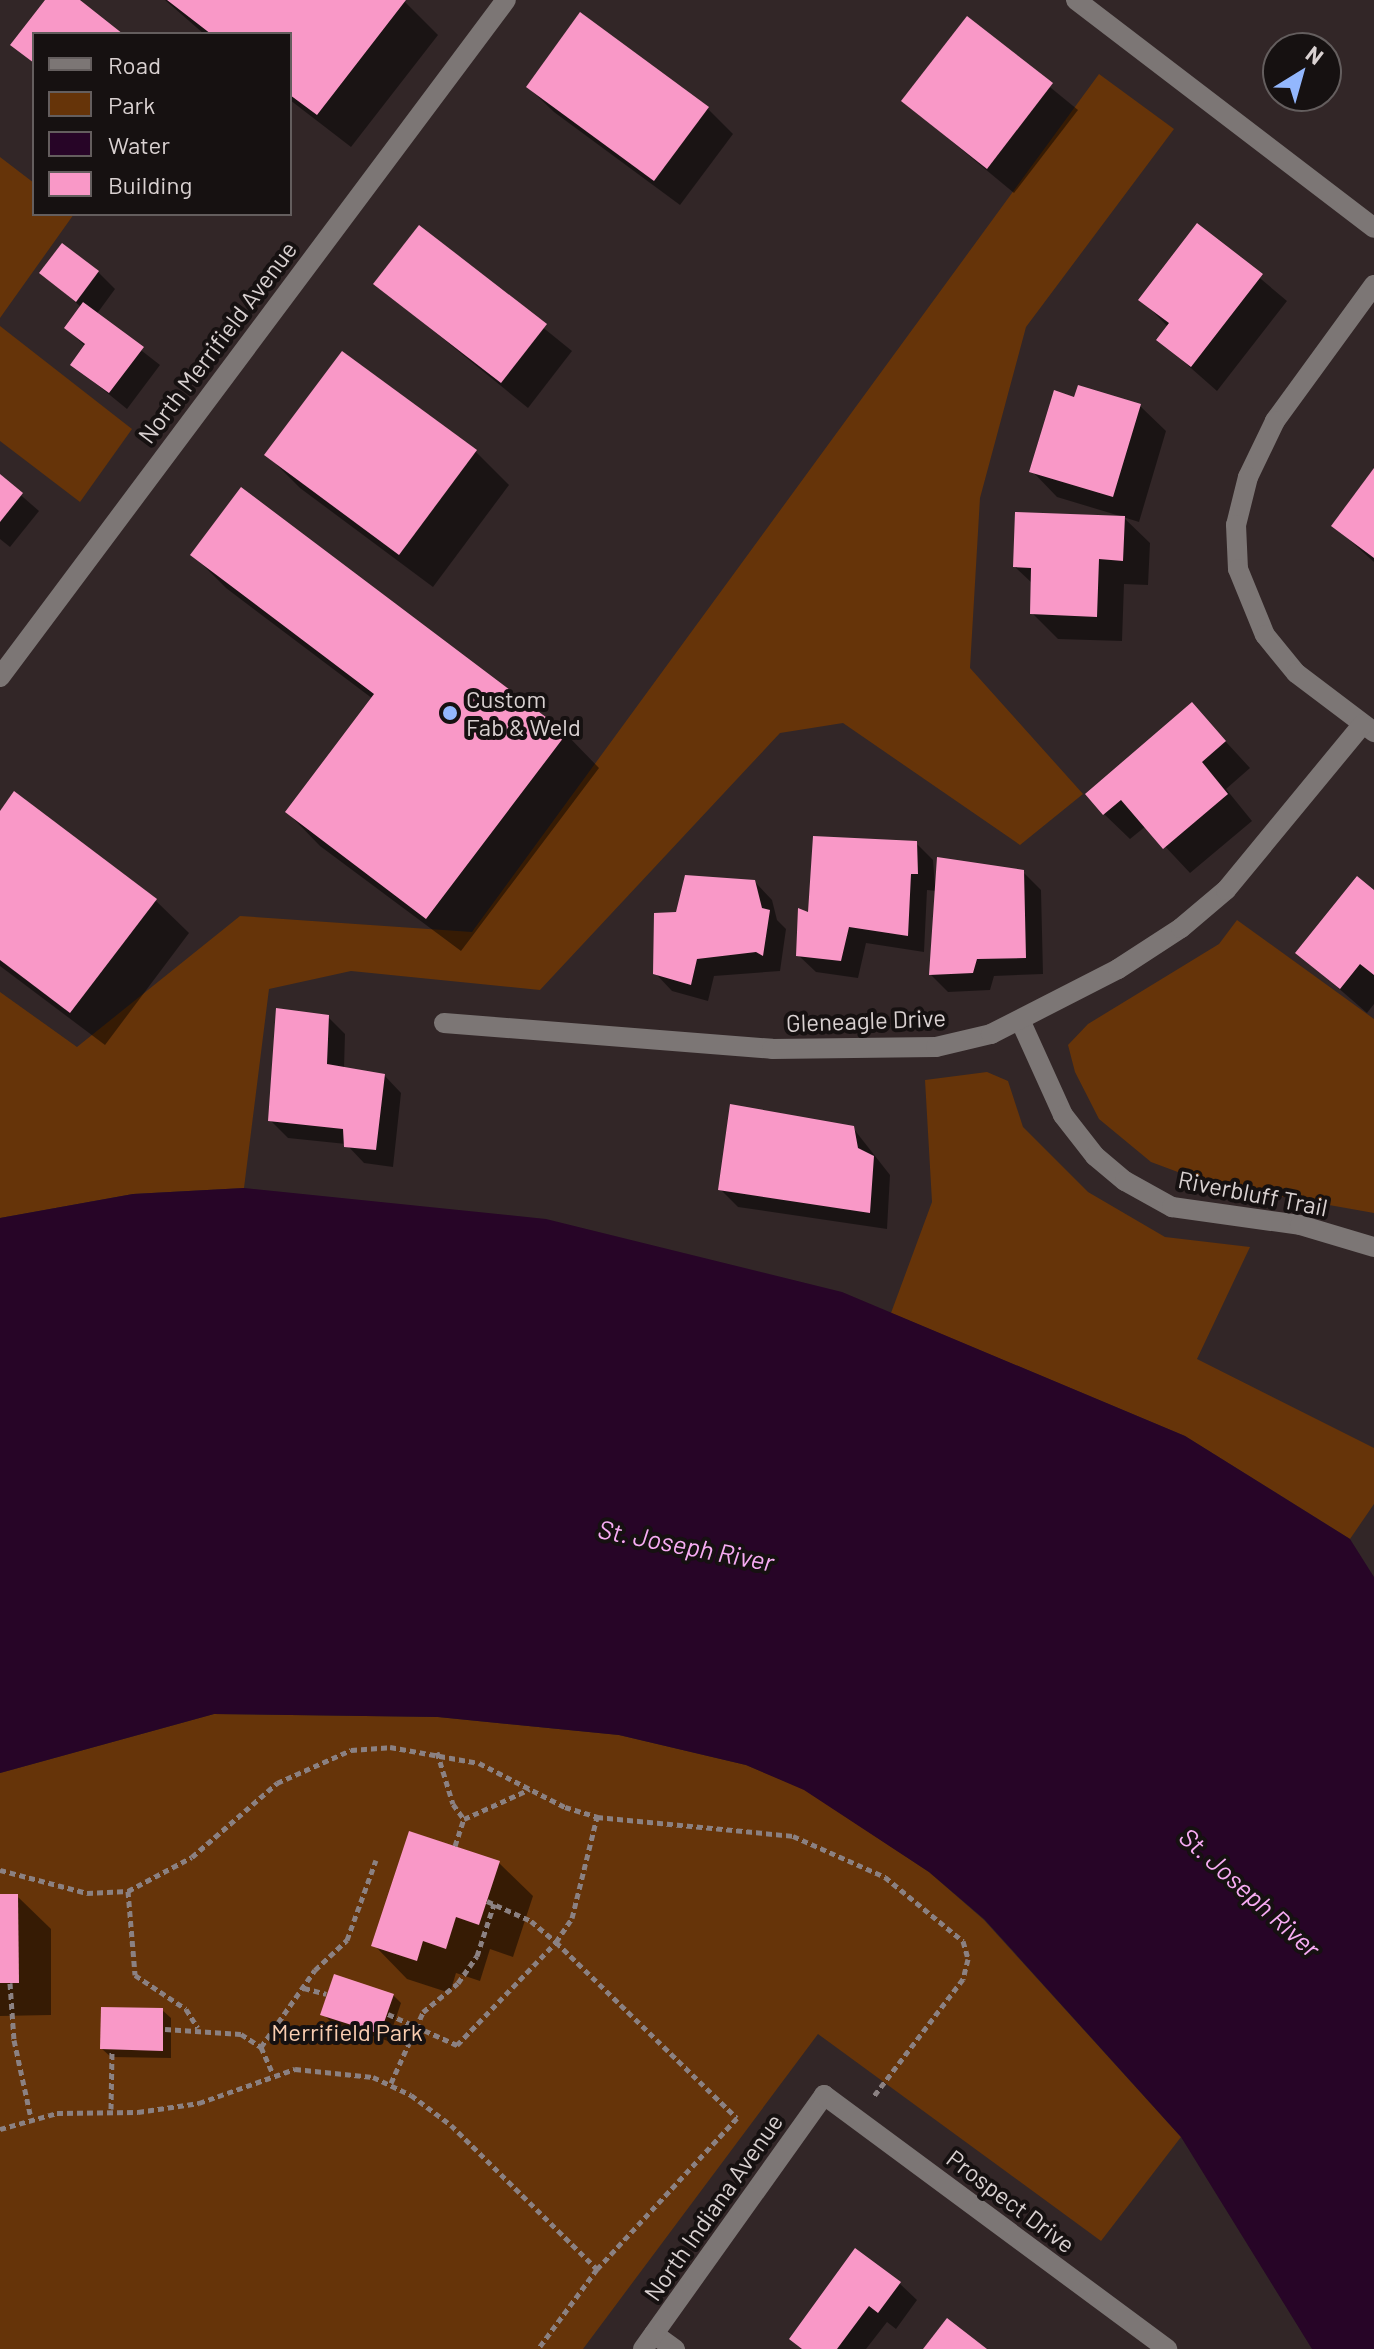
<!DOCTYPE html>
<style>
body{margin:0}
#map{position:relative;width:1374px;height:2349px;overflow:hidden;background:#322627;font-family:Barlow,sans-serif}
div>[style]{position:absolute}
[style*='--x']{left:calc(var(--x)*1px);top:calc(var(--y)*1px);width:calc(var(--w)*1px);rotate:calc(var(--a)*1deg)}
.green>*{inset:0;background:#663409}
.water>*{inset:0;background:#270527}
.shadow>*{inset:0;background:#0007}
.building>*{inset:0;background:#f998c7}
.path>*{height:5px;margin-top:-2.5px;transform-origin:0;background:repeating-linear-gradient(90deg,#8b8182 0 6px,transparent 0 10px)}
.minor>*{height:20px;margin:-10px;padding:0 10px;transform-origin:10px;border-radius:10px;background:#7c7675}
.dots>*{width:22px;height:22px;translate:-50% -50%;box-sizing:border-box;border:4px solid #161111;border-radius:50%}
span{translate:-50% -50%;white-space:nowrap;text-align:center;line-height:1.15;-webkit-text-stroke:8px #161111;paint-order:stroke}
.street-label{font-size:24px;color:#d9d1d1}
.poi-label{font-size:24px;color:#d9d1d1}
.left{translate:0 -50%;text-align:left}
.park-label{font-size:24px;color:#f9cdb0}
.water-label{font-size:26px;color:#f7acf3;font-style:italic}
.legend{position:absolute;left:32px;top:32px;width:260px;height:184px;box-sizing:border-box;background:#161111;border:2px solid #645e5e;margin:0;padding:10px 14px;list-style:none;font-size:24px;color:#d9d1d1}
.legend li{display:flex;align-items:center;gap:16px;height:40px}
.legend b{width:40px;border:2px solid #645e5e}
.north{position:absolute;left:1262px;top:32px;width:80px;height:80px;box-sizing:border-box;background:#161111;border:2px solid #645e5e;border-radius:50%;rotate:37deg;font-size:22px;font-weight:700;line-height:32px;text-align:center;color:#d9d1d1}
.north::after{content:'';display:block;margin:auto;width:28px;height:36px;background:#93b7fd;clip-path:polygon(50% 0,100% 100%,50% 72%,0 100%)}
</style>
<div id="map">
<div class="green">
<div style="clip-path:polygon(1099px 74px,1174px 129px,1026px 327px,980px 498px,970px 668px,1083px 794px,1020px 845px,843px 723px,780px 733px,540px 990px,351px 971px,269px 989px,244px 1188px,133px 1194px,0 1218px,0 992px,77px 1047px,240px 916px,472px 932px)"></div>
<div style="clip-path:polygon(0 157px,34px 183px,34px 214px,74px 214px,0 318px)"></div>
<div style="clip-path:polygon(0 326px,132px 429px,80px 502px,0 441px)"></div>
<div style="clip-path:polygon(1237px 920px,1374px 1019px,1374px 1213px,1210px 1184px,1151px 1162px,1099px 1119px,1075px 1072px,1068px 1045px,1088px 1024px,1219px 944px)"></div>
<div style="clip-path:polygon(987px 1072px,1008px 1081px,1023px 1127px,1088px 1192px,1165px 1237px,1250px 1247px,1197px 1359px,1374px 1448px,1374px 1504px,1350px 1539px,1185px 1436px,891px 1313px,932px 1202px,925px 1080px)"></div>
<div style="clip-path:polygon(214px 1714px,438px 1717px,619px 1735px,746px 1765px,804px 1789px,929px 1872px,984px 1920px,1181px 2137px,1101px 2241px,818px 2034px,583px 2349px,0 2349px,0 1773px)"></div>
</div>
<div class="water">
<div style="clip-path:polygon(244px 1188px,546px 1219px,842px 1292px,1185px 1436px,1350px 1539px,1374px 1577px,1374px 2349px,1312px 2349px,1181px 2137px,984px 1919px,929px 1872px,804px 1790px,746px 1765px,619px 1735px,438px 1717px,214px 1714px,0 1773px,0 1218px,133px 1194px)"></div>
</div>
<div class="shadow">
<div style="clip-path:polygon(165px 0,403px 0,438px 35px,351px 147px,290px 100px,290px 34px,204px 34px)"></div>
<div style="clip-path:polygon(967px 19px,1078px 110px,1014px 193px,903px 101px)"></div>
<div style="clip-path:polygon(528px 87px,707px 108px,733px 134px,680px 205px,554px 112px)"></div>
<div style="clip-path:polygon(1198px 226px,1287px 301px,1217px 391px,1158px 339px,1168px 327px,1141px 299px)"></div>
<div style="clip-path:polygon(420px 228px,572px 351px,528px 408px,376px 284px)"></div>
<div style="clip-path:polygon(98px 272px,115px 289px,96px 315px,160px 365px,127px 409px,73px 365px,86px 347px,66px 328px,81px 307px,42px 273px)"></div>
<div style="clip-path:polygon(1076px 399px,1140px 406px,1166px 431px,1139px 522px,1123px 517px,1150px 543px,1148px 585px,1124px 584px,1122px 641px,1058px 639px,1032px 613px,1033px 584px,1015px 567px,1120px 516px,1057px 497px,1032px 471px)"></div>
<div style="clip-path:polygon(476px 452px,509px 485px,433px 587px,300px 488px,267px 455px)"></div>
<div style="clip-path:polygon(1374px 471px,1374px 562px,1334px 526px)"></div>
<div style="clip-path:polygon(0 477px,39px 511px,10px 547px,0 539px)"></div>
<div style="clip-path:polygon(193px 555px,566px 734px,599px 768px,461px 951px,320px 846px,287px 812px,373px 699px,226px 588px)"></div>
<div style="clip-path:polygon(1192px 705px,1250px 768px,1226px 789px,1252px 821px,1190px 873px,1146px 826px,1130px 839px,1104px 814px)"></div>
<div style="clip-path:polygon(0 814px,155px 900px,189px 933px,105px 1045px,0 966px)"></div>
<div style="clip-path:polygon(916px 843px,933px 860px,935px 886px,1023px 872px,1041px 890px,1043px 974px,994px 976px,990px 990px,948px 992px,931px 975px,937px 891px,927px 890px,924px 952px,866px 943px,858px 978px,816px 972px,798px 955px,809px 914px)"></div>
<div style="clip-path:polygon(755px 882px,772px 900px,777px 920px,786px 929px,780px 971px,714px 976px,708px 1001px,672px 991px,655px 973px,678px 914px)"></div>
<div style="clip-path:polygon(1374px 893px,1374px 1004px,1367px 1013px,1298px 953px)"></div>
<div style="clip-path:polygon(328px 1017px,345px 1034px,344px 1069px,384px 1075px,401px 1093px,393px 1167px,364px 1163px,346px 1144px,288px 1138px,270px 1120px)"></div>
<div style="clip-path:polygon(853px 1128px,890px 1175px,887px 1229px,738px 1207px,720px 1189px)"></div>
<div style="clip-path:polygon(499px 1863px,533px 1896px,513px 1957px,490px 1949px,480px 1981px,456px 1973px,450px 1993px,407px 1979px,374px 1945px)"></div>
<div style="clip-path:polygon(0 1896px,17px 1896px,51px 1929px,51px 2015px,0 2016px)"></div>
<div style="clip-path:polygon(393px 1995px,401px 2003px,388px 2041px,331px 2022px,323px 2014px)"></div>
<div style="clip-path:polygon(162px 2010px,171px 2018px,171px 2058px,111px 2057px,102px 2049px)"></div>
<div style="clip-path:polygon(899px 2283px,917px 2300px,896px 2329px,887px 2322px,866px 2349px,802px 2349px,791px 2338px)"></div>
</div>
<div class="building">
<div style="clip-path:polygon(45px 0,80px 0,123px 34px,34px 34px,34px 63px,10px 45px)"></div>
<div style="clip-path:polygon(167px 0,406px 0,317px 115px,290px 95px,290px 34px,211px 34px)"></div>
<div style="clip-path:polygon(580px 12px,709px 107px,654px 181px,526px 87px)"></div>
<div style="clip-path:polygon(967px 16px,1053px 83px,987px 169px,901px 101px)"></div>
<div style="clip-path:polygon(1197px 223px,1263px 274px,1191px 367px,1156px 340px,1169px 323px,1138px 300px)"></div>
<div style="clip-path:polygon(419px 225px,547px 324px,501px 383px,373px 284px)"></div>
<div style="clip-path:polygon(62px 243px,99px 271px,76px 302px,39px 273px)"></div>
<div style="clip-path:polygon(83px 302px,144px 347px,109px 393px,70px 365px,85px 344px,64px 328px)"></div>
<div style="clip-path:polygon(342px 351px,477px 450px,399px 555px,264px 455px)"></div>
<div style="clip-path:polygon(1078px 385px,1141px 404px,1113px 497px,1029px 472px,1054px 390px,1074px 397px)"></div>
<div style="clip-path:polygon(1374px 468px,1374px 558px,1331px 526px)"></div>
<div style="clip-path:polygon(0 474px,23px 493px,0 522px)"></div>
<div style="clip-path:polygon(241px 487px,567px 733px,426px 919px,285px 812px,374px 694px,190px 555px)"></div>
<div style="clip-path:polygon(1015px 512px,1125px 516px,1123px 561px,1099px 559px,1097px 617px,1030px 614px,1031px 568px,1013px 567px)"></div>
<div style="clip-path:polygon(1192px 702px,1226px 741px,1202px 762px,1228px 794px,1163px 849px,1121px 800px,1103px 815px,1085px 794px)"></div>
<div style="clip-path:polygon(14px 791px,157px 899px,70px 1013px,0 960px,0 811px)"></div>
<div style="clip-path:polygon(813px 836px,917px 841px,918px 874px,911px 874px,908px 936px,849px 927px,841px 961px,796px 956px,798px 908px,808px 912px)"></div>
<div style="clip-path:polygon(937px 857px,1024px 870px,1026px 958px,977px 959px,973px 973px,929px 975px)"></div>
<div style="clip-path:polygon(685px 875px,755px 880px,762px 908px,770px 910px,763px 956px,756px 952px,697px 959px,691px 985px,653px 974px,654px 913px,676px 912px)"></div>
<div style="clip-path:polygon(1357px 876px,1374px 890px,1374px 975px,1360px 964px,1340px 989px,1295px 953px)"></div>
<div style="clip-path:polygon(276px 1008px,329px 1015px,327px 1064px,385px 1074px,376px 1150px,344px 1147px,343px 1129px,268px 1121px)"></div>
<div style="clip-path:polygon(730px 1104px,854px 1126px,858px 1148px,874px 1156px,870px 1213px,718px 1190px)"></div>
<div style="clip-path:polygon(409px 1831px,500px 1861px,479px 1925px,456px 1917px,446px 1949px,423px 1941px,417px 1961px,371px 1946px)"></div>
<div style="clip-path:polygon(0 1894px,18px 1894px,19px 1983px,0 1983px)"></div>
<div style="clip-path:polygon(334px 1974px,394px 1994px,380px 2034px,320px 2015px)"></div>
<div style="clip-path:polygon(101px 2007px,163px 2008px,163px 2051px,100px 2049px)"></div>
<div style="clip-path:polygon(855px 2248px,901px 2282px,878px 2313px,869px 2306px,837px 2349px,802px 2349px,789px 2339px)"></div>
<div style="clip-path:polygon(947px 2318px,987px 2349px,923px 2349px)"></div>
</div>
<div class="path">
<div style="--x:437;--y:1752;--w:54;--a:72.9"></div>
<div style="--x:453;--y:1804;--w:19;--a:54"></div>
<div style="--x:464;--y:1819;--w:72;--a:-24.4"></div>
<div style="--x:455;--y:1846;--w:28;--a:-72"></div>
<div style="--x:0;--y:1870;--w:90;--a:14.8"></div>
<div style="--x:87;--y:1893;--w:41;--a:-2.8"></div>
<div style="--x:128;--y:1891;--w:72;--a:-28"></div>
<div style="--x:192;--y:1857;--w:113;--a:-41"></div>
<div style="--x:277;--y:1783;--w:81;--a:-24"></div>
<div style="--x:351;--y:1750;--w:39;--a:-4"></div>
<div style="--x:390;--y:1747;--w:90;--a:10.2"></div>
<div style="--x:479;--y:1763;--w:97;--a:27.1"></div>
<div style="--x:565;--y:1807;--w:34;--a:17"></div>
<div style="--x:597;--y:1817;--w:197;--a:5.5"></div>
<div style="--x:793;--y:1836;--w:101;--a:24"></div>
<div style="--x:885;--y:1877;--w:101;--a:39.4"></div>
<div style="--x:963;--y:1941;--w:19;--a:74"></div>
<div style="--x:968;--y:1959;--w:21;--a:104"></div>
<div style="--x:963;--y:1979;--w:147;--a:127.3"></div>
<div style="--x:128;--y:1891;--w:84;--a:85.2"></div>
<div style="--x:135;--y:1975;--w:61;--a:33.7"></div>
<div style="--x:186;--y:2009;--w:22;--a:58"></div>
<div style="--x:487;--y:1901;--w:48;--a:24.4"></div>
<div style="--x:531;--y:1921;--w:33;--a:40"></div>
<div style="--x:556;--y:1942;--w:252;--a:44.2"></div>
<div style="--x:737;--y:2118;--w:206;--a:132.8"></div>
<div style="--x:597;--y:2269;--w:99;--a:126.4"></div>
<div style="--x:10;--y:1983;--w:57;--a:86"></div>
<div style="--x:14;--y:2040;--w:80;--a:77.7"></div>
<div style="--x:304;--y:1988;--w:23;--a:15"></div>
<div style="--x:388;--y:2014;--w:76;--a:24.2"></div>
<div style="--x:457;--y:2045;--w:143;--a:-46.1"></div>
<div style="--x:556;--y:1942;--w:29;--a:-56"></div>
<div style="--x:572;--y:1918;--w:104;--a:-76.1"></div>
<div style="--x:165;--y:2029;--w:76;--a:3.8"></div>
<div style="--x:241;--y:2034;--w:24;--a:33"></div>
<div style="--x:261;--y:2047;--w:30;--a:66"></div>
<div style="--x:261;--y:2047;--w:94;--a:-55"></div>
<div style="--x:315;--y:1970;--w:44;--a:-43.2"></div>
<div style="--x:347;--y:1940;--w:85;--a:-70.1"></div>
<div style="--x:391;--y:2083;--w:78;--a:-65.7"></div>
<div style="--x:423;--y:2012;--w:45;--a:-39.6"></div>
<div style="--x:458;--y:1983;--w:33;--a:-55"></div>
<div style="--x:477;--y:1956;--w:55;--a:-71.9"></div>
<div style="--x:111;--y:2109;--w:58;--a:-89"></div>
<div style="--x:0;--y:2129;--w:59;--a:-15.7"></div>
<div style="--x:57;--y:2113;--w:81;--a:-0.7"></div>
<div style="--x:138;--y:2112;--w:62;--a:-8.4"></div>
<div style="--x:199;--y:2103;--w:102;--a:-19.5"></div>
<div style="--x:295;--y:2069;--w:78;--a:5.9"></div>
<div style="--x:373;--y:2077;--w:42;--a:25.3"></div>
<div style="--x:411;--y:2095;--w:50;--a:36.9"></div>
<div style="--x:451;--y:2125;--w:205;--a:44.6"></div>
</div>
<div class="minor">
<div style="--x:1076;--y:0;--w:375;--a:37.4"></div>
<div style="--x:1374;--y:285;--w:168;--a:126.1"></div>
<div style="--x:1275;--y:421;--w:62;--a:115.7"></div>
<div style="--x:1248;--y:477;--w:49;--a:104"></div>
<div style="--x:1236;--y:525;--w:44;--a:87.4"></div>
<div style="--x:1238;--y:569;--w:71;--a:67.8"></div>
<div style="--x:1265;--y:635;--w:49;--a:50.8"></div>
<div style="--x:1296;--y:673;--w:98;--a:37.1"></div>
<div style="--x:0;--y:677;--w:845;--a:-53.23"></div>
<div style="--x:1021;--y:1022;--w:102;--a:65.7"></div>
<div style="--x:1063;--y:1115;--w:52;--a:52"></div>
<div style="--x:1095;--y:1156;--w:39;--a:40"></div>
<div style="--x:1125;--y:1181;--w:54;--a:29"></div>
<div style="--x:1172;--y:1207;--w:129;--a:8"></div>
<div style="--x:1300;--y:1225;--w:77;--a:16.6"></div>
<div style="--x:444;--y:1023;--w:329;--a:4.5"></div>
<div style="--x:772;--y:1049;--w:164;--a:-0.7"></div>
<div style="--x:936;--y:1047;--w:57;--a:-13.3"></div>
<div style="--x:991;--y:1034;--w:143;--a:-27.1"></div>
<div style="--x:1118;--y:969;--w:75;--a:-33.1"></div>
<div style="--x:1181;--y:928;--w:59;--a:-40.2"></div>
<div style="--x:1226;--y:890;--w:215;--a:-50.5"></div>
<div style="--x:654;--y:2334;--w:26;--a:36"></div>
<div style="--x:643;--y:2349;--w:312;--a:-54.5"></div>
<div style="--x:824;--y:2095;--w:427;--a:36.5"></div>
</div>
<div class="dots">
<div style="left:450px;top:713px;background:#93b7fd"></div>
</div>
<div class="street-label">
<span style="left:217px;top:342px;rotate:-53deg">North Merrifield Avenue</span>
<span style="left:866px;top:1020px;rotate:-2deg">Gleneagle Drive</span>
<span style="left:1253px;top:1193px;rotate:11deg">Riverbluff Trail</span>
<span style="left:1011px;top:2201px;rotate:37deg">Prospect Drive</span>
<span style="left:713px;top:2207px;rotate:-55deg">North Indiana Avenue</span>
</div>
<div class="poi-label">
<span class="left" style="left:466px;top:713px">Custom<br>Fab &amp; Weld</span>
</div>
<div class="park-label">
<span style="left:347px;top:2032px">Merrifield Park</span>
</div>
<div class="water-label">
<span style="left:686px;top:1545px;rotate:11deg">St. Joseph River</span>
<span style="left:1250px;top:1892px;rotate:42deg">St. Joseph River</span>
</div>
<ul class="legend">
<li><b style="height:10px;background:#7c7675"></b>Road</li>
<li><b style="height:22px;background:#663409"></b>Park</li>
<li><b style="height:22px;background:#270527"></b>Water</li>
<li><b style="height:22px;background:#f998c7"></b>Building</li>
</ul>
<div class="north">N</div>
</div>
